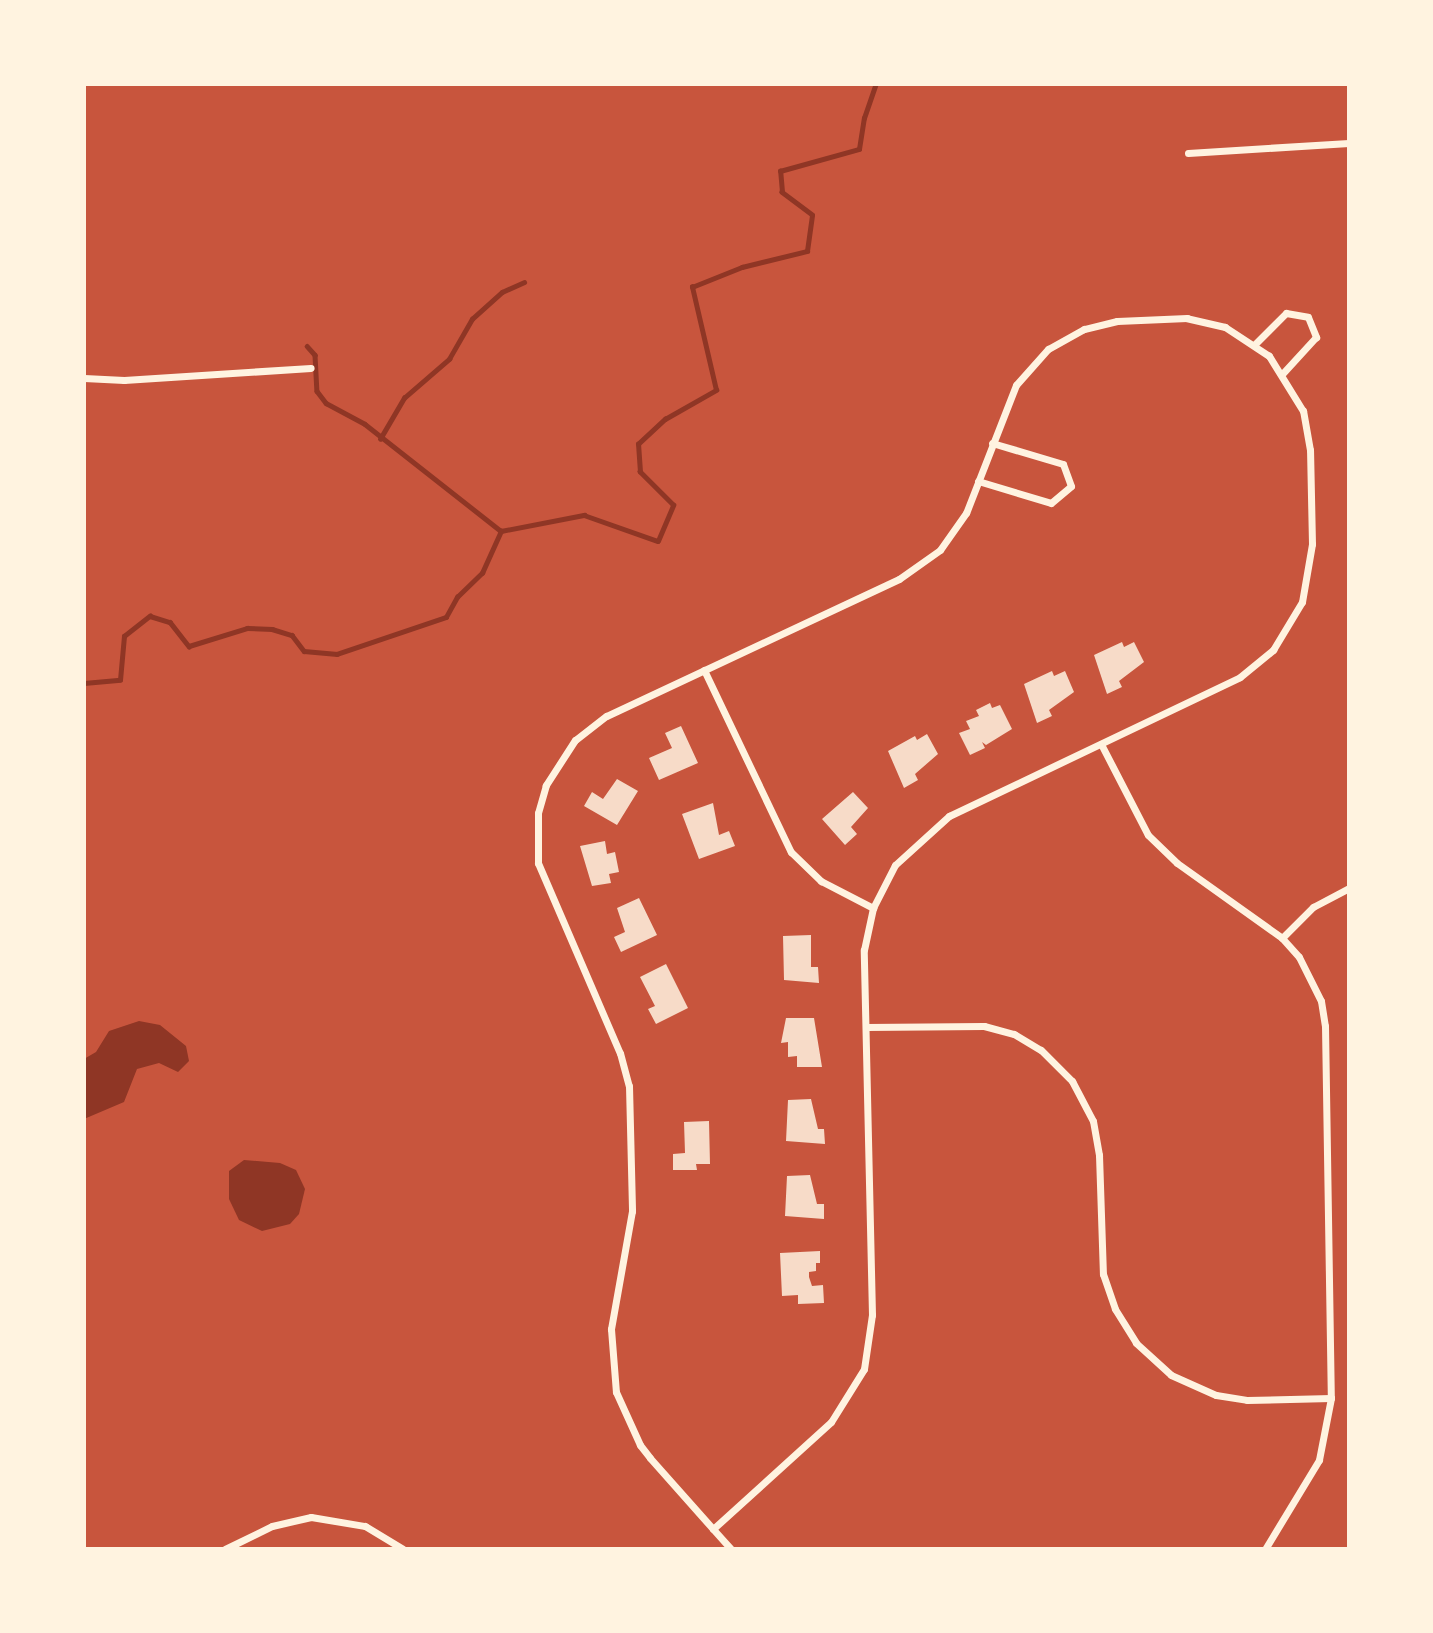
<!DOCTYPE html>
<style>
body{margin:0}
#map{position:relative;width:1433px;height:1633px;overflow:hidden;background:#c8553d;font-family:"Playfair Display",serif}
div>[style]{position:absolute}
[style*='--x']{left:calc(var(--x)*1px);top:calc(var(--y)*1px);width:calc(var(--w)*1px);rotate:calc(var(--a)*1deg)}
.water>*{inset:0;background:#8f3625}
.stream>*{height:4.5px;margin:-2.25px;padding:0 2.25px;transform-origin:2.25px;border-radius:2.25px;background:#8f3625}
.building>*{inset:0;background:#f7dbc8}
.minor>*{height:7px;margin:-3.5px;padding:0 3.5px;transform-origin:3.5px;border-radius:3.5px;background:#fff3e0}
span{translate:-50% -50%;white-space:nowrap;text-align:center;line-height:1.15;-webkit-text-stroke:7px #fff3e0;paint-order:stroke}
.frame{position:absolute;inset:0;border:86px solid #fff3e0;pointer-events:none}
</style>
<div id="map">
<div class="water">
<div style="clip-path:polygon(139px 1021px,160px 1025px,186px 1046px,189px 1061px,178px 1072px,159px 1063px,137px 1069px,124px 1102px,84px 1119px,84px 1059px,96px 1052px,109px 1031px)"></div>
<div style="clip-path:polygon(244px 1160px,280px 1163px,296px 1170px,305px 1189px,299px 1214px,290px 1224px,262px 1231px,239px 1220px,229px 1199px,229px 1171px)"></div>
</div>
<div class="stream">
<div style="--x:307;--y:346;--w:12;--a:48"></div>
<div style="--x:315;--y:355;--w:36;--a:87"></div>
<div style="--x:317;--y:391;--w:15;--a:53"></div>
<div style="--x:326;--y:403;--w:44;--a:28.3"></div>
<div style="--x:365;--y:424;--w:173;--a:38.2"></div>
<div style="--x:380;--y:439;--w:48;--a:-59.7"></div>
<div style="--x:404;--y:398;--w:60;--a:-40.9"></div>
<div style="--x:449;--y:359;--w:46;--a:-60.1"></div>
<div style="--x:472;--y:319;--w:40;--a:-42"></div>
<div style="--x:502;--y:292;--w:24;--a:-24"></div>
<div style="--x:501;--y:531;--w:85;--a:-10.9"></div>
<div style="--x:584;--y:515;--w:78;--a:19.4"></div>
<div style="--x:658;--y:541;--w:39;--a:-67"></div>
<div style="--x:673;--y:505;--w:47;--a:-135"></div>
<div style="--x:640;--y:472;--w:28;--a:-94"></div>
<div style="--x:638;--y:444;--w:37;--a:-43"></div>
<div style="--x:665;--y:419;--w:59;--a:-29.6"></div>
<div style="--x:716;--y:390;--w:106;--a:-103.1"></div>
<div style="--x:692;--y:287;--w:54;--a:-21.8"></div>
<div style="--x:742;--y:267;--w:67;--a:-13.8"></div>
<div style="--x:807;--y:251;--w:36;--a:-82"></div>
<div style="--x:812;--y:215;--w:38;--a:-143"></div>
<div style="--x:782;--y:192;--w:21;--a:-95"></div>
<div style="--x:780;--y:171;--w:82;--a:-15.6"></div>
<div style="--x:859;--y:149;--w:31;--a:-81"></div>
<div style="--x:864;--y:118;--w:36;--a:-71"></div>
<div style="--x:84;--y:683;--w:36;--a:-5"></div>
<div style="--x:120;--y:680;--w:44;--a:-84.8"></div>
<div style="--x:124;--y:636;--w:33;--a:-38"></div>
<div style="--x:150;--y:616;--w:21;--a:17"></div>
<div style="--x:170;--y:622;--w:31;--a:52"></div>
<div style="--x:189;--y:646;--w:61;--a:-17.2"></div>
<div style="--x:247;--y:628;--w:25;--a:2"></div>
<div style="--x:272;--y:629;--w:21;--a:17"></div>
<div style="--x:292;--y:635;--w:20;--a:53"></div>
<div style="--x:304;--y:651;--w:33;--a:5"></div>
<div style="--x:337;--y:654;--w:115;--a:-18.7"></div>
<div style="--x:446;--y:617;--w:23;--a:-61"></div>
<div style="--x:457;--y:597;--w:35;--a:-44"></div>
<div style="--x:482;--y:573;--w:46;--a:-65.7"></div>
</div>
<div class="building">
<div style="clip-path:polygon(1122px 642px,1124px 647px,1134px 642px,1144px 662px,1119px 681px,1122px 687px,1107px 694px,1094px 655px)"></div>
<div style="clip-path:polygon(1052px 671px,1054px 676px,1065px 671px,1074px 692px,1049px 710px,1052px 716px,1037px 723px,1024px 684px)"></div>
<div style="clip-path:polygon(990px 703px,992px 708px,1000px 705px,1012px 729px,986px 745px,982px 742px,985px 748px,970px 755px,959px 733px,970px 729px,966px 721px,979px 716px,976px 710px)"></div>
<div style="clip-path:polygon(681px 726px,698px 763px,659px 780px,649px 758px,672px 748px,665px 733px)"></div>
<div style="clip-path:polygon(927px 734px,938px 754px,915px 774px,918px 780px,904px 788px,888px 751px,915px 736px,917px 740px)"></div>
<div style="clip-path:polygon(617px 779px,638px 791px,617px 825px,584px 806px,592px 792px,603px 799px)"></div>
<div style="clip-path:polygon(853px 792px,868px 808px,851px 827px,857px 834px,845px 845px,822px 819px)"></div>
<div style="clip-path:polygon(713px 803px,719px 835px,729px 831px,735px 846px,699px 859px,682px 814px)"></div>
<div style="clip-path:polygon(605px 841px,607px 854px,615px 852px,619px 872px,609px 874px,611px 883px,592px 886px,580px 846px)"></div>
<div style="clip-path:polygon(639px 898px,657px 935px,621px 952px,614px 937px,625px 932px,617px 908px)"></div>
<div style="clip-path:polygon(811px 935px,811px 967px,818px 967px,819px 983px,784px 980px,783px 936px)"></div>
<div style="clip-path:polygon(666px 964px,688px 1008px,656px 1024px,648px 1009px,655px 1006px,640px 977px)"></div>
<div style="clip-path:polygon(786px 1018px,814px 1018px,822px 1067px,797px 1067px,797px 1056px,788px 1057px,788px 1042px,781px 1043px)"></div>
<div style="clip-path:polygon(811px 1099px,818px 1129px,824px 1129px,825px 1144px,786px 1141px,788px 1100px)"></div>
<div style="clip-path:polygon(709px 1121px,710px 1164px,696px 1164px,697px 1170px,673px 1170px,673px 1154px,685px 1153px,684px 1122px)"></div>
<div style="clip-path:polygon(810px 1175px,817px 1204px,824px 1204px,824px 1219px,785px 1216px,787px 1176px)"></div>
<div style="clip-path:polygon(820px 1251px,820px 1263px,816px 1263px,816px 1271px,809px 1272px,809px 1277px,812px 1286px,823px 1285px,824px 1303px,798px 1304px,798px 1295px,782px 1296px,780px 1253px)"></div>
</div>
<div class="minor">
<div style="--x:1188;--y:153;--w:161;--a:-3.6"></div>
<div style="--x:1255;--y:344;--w:44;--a:-45"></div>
<div style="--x:1286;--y:313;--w:22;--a:10"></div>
<div style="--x:1308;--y:317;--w:22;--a:68"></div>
<div style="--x:1316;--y:337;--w:49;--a:132.5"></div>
<div style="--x:84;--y:378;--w:40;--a:2.9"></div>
<div style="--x:124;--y:380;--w:187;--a:-3.7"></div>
<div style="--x:978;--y:481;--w:76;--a:16.8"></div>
<div style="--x:1051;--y:503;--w:26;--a:-40"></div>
<div style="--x:1071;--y:486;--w:23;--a:-110"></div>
<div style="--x:1063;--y:464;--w:74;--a:-163.5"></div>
<div style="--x:704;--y:670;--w:202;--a:64.5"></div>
<div style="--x:791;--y:852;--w:42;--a:44"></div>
<div style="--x:821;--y:881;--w:59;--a:27.4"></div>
<div style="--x:1101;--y:744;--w:102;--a:62.7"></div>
<div style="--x:1148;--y:835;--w:40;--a:44"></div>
<div style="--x:1177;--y:863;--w:129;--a:35.5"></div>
<div style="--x:1282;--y:938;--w:25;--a:48"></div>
<div style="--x:1299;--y:957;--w:49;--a:63.4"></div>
<div style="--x:1321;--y:1001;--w:25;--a:81"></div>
<div style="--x:1325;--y:1026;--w:372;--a:89.1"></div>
<div style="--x:1331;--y:1398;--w:63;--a:101"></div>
<div style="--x:1319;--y:1460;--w:104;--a:121.2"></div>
<div style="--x:1282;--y:938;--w:44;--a:-45"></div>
<div style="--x:1313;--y:907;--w:41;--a:-27.8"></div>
<div style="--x:866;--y:1027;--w:118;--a:-0.5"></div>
<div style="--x:984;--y:1026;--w:31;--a:15"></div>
<div style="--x:1014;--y:1034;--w:31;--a:31"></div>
<div style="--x:1041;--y:1050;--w:44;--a:45"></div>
<div style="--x:1072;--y:1081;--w:45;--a:62.3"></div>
<div style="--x:1093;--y:1121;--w:35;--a:80"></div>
<div style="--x:1099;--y:1155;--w:119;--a:88.1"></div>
<div style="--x:1103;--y:1274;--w:37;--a:71"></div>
<div style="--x:1115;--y:1309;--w:40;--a:58"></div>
<div style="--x:1136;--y:1343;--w:47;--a:42.4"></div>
<div style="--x:1171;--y:1375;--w:49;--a:24"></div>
<div style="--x:1216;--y:1395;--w:31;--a:9"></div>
<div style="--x:1247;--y:1400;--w:84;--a:-1.4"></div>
<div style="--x:713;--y:1529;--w:159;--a:-42.2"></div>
<div style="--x:831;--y:1422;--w:62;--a:-58.1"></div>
<div style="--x:864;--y:1369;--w:55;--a:-81.6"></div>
<div style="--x:872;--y:1315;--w:365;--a:-91.3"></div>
<div style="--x:864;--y:950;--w:43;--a:-77.9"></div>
<div style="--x:873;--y:908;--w:48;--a:-62.9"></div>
<div style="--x:895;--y:865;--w:73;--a:-42.2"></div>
<div style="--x:949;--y:816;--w:322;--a:-25.5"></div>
<div style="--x:1240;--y:677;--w:43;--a:-39.3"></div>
<div style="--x:1273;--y:650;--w:56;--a:-58.9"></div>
<div style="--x:1302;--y:602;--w:59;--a:-80.2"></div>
<div style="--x:1312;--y:544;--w:94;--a:-91.2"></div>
<div style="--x:1310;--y:450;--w:40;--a:-100"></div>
<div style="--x:1303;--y:411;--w:65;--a:-121.7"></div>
<div style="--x:1269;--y:356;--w:53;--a:-146.6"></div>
<div style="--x:1225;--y:327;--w:39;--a:-167"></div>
<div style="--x:1187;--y:318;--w:70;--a:177.5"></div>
<div style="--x:1117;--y:321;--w:34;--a:166"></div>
<div style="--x:1084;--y:329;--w:41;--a:150.9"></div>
<div style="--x:1048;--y:349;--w:48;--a:131.6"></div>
<div style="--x:1016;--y:385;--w:137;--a:111.3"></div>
<div style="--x:966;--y:513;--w:45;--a:125.1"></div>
<div style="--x:940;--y:550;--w:50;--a:144.7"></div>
<div style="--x:899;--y:579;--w:323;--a:154.9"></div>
<div style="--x:606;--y:716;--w:39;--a:142"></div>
<div style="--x:575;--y:740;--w:54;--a:122.8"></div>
<div style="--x:546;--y:785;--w:29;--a:106"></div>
<div style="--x:538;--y:813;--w:50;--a:90"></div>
<div style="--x:538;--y:863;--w:207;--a:66.7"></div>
<div style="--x:620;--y:1053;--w:34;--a:75"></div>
<div style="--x:629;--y:1086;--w:125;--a:88.6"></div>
<div style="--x:632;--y:1211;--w:120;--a:100.1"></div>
<div style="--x:611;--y:1329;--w:63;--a:85.5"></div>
<div style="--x:616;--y:1392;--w:58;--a:65.6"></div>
<div style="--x:640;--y:1445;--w:16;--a:52"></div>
<div style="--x:650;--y:1458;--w:95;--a:48.4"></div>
<div style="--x:713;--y:1529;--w:27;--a:48"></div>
<div style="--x:225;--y:1549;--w:52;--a:-26.1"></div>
<div style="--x:272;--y:1526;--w:40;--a:-13"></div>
<div style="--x:311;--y:1517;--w:55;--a:9.5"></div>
<div style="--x:365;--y:1526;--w:44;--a:31.2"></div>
</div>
<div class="frame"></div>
</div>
